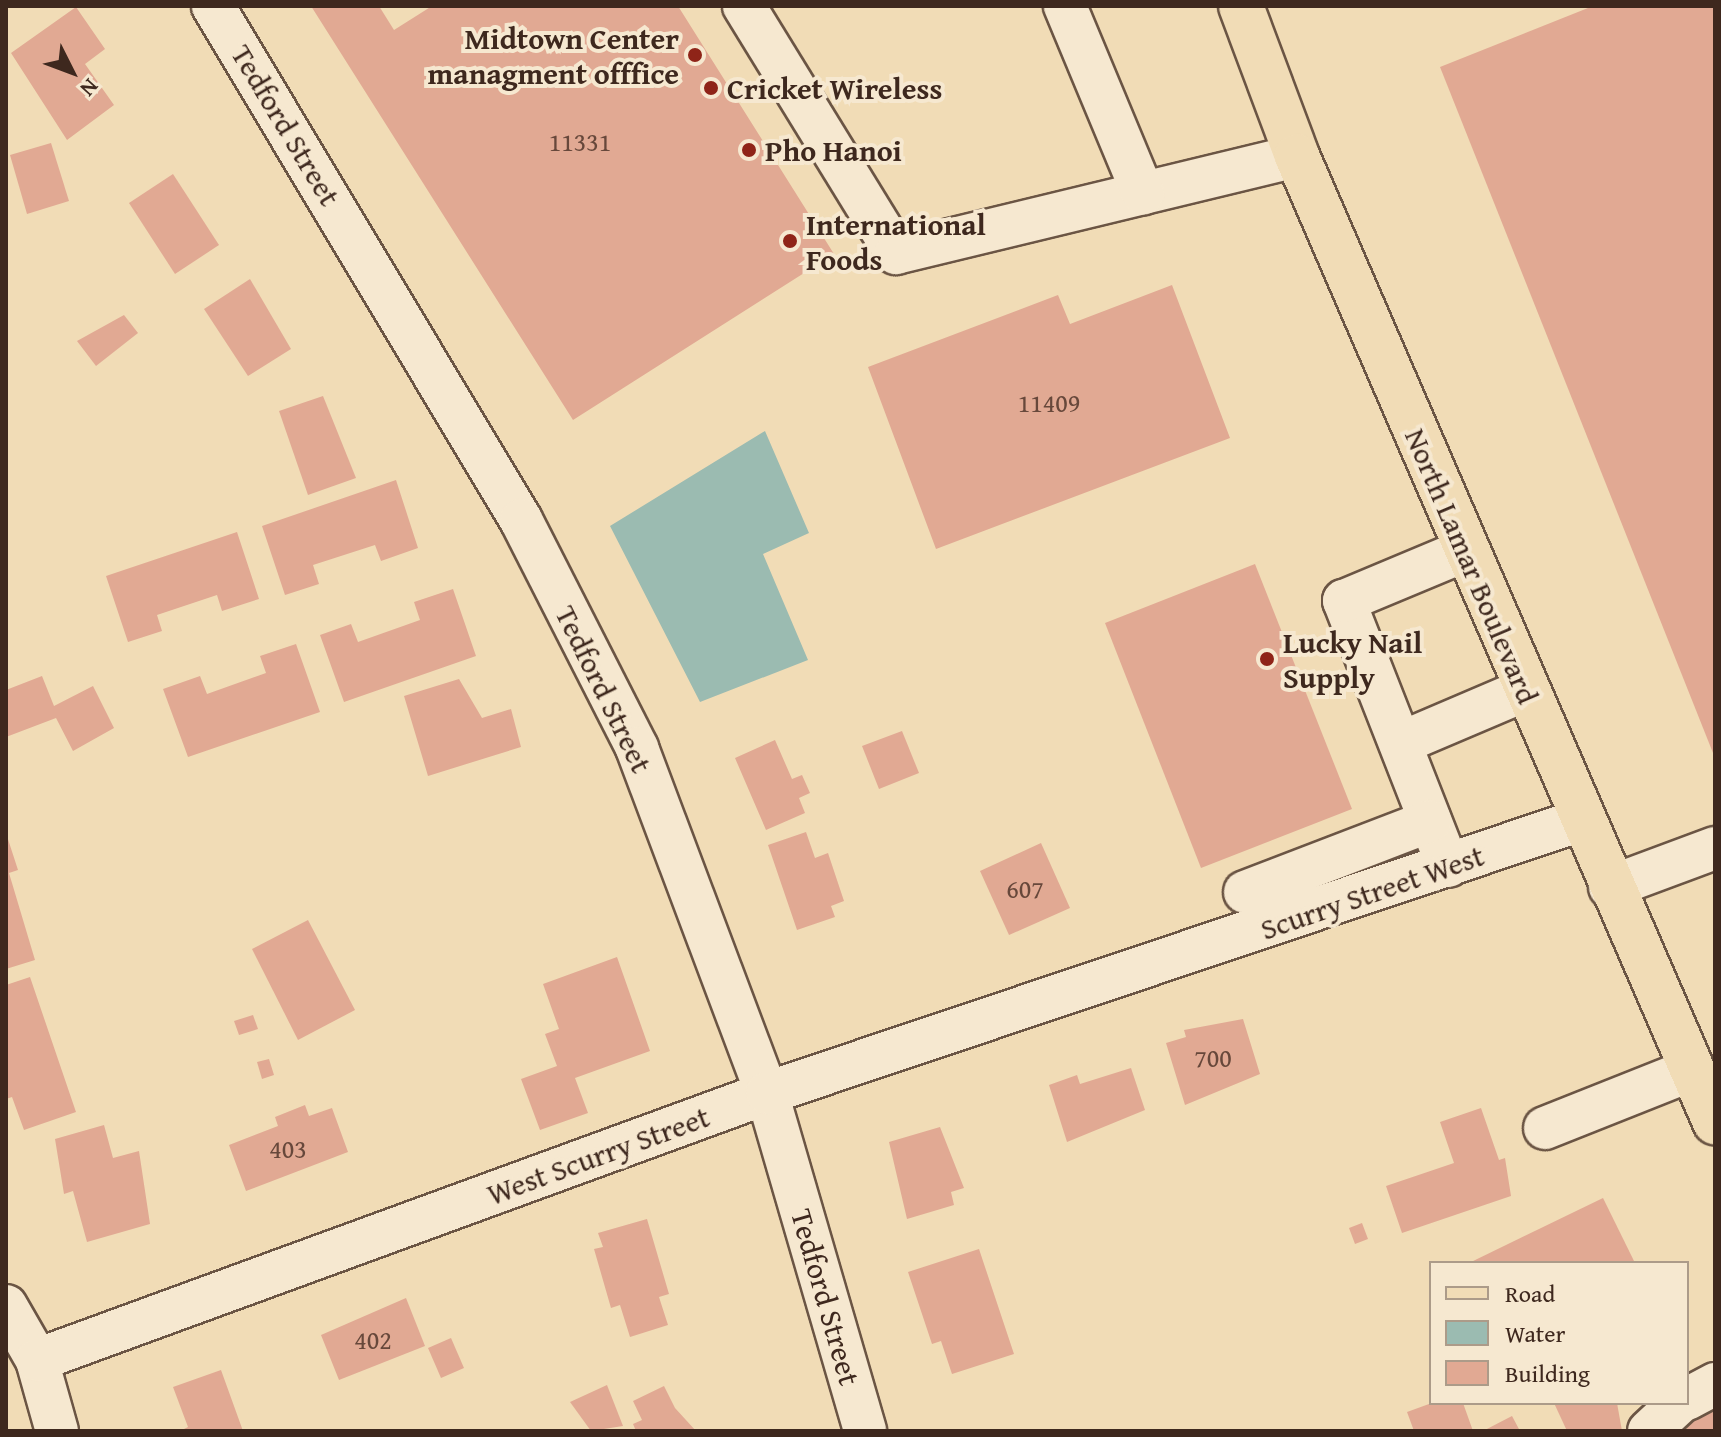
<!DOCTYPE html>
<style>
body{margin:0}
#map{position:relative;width:1721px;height:1437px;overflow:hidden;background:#f1dcb6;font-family:"Gentium Book Plus",serif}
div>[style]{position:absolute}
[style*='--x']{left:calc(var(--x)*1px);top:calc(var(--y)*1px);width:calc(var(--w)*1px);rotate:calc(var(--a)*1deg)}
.water>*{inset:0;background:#9bbbb1}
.building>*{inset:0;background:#e1a993}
.roads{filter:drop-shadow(2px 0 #6b5544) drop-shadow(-2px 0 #6b5544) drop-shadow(0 2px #6b5544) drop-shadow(0 -2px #6b5544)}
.minor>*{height:42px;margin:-21px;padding:0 21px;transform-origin:21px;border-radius:21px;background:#f6e8d0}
.major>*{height:44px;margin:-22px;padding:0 22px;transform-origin:22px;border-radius:22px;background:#f1dcb6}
.dots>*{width:22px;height:22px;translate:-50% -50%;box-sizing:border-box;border:4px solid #f6e8d0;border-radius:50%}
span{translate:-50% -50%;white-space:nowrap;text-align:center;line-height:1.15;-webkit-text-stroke:8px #f6e8d0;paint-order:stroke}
.number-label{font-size:26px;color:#67483b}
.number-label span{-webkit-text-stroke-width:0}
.poi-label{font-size:30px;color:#3e281e;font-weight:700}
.right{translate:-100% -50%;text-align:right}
.left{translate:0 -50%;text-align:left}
.street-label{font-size:30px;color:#3e281e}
.frame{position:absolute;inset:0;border:8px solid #3e281e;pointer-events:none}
.legend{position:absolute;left:1429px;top:1261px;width:260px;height:144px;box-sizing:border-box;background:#f6e8d0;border:2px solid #ac9b89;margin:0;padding:10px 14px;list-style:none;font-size:24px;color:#3e281e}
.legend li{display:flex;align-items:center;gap:16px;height:40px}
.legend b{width:40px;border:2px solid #ac9b89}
.north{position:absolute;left:32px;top:32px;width:80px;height:80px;-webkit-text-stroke:6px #f6e8d0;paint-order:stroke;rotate:132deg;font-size:22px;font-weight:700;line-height:32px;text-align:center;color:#3e281e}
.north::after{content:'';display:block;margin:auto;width:28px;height:36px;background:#3e281e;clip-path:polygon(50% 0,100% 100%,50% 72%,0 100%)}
</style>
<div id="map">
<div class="water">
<div style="clip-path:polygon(765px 431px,809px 533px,763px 554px,808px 660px,700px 702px,610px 526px)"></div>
</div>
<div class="building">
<div style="clip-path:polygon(311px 6px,379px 6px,394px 30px,432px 6px,678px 6px,834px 254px,573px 420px)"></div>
<div style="clip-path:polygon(1593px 6px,1715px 6px,1715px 758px,1440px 67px)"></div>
<div style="clip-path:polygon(76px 7px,105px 49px,85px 64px,114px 105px,67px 140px,11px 53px)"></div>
<div style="clip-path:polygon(51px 143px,69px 201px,27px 214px,10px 155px)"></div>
<div style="clip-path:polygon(173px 174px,219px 245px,175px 274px,129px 203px)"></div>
<div style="clip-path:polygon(250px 279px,291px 349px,248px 376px,204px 309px)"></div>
<div style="clip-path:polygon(1172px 285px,1230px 438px,936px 549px,868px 367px,1058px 295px,1070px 324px)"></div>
<div style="clip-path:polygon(124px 315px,138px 333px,96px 366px,77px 341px)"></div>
<div style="clip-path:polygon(323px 396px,356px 478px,308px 495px,279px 411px)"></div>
<div style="clip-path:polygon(396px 480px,418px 548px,381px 561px,375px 545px,313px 565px,319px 584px,285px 595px,262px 526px)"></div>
<div style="clip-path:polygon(237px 532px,259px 599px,222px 611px,217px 595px,157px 615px,162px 631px,128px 642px,106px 576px)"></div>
<div style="clip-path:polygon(1255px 564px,1352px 809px,1201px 868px,1105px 623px)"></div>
<div style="clip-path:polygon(453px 589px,476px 656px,344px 702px,320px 635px,351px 624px,358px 642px,420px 620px,414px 602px)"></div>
<div style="clip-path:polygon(296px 644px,320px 712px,188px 757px,163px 689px,200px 676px,207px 694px,266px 673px,260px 656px)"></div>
<div style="clip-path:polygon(42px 676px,54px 706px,93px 686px,114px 728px,73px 751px,56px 718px,6px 737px,6px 690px)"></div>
<div style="clip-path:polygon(459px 679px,482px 718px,511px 709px,521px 747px,428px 776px,404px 696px)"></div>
<div style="clip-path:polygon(902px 731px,919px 773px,879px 789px,862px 746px)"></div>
<div style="clip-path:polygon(775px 740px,792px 779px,802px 775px,810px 793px,799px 798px,805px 813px,766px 830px,735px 758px)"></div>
<div style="clip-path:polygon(806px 832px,815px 858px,828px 853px,844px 901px,831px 906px,835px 917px,797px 930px,768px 845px)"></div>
<div style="clip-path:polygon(6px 833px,18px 870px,9px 873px,35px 960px,6px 969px)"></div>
<div style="clip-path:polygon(1041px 843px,1070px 908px,1009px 935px,980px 871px)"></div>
<div style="clip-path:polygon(308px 920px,355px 1010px,298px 1040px,252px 949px)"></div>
<div style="clip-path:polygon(617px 957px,650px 1051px,575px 1078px,588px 1113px,540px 1130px,521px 1079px,557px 1066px,545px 1034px,559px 1029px,543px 984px)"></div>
<div style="clip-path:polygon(30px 977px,76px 1112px,24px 1130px,12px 1097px,6px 1099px,6px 985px)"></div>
<div style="clip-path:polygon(253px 1015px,258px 1029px,239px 1035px,234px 1021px)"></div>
<div style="clip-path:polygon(1243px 1019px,1260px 1074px,1185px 1105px,1166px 1043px,1186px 1037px,1184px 1030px)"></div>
<div style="clip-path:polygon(269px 1059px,274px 1075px,262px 1079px,257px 1062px)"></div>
<div style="clip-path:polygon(1131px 1068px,1145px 1110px,1067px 1142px,1049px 1085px,1077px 1075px,1080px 1084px)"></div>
<div style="clip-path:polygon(305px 1105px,309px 1116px,332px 1108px,348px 1152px,246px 1191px,229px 1145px,278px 1126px,275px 1117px)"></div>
<div style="clip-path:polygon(1481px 1108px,1499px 1160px,1505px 1158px,1511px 1196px,1402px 1233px,1386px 1186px,1454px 1163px,1440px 1122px)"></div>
<div style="clip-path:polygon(104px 1125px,113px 1158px,139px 1151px,150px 1224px,87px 1242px,73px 1191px,64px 1194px,55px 1139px)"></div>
<div style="clip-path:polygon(940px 1127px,964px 1188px,951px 1192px,954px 1205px,907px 1219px,889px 1142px)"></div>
<div style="clip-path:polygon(1603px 1198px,1635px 1263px,1469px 1263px)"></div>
<div style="clip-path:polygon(647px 1219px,669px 1294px,659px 1297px,668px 1325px,630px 1337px,620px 1305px,611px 1308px,594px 1249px,603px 1247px,598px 1233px)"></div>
<div style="clip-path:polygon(1362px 1223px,1368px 1239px,1355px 1244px,1349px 1228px)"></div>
<div style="clip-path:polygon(979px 1249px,1014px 1354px,952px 1374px,941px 1341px,932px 1344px,908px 1272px)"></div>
<div style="clip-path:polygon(406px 1298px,425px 1346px,339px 1380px,321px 1335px)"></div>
<div style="clip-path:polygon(451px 1338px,464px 1368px,441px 1378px,428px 1348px)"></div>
<div style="clip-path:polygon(221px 1370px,243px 1431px,180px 1431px,188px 1427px,173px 1387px)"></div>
<div style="clip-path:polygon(607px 1385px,623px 1426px,591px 1431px,570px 1402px)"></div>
<div style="clip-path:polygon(664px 1386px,675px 1408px,696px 1431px,636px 1431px,633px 1424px,642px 1420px,633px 1401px)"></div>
<div style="clip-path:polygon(1431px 1395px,1431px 1403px,1463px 1403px,1473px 1431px,1414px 1431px,1407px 1412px,1429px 1404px)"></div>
<div style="clip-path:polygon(1715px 1401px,1715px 1431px,1688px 1431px,1682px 1416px)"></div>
<div style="clip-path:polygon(1554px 1403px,1617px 1403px,1622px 1431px,1567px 1431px)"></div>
<div style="clip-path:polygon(1512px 1416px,1520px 1431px,1483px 1431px)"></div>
</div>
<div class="roads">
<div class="minor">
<div style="--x:213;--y:6;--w:599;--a:59.07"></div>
<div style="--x:521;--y:520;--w:256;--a:63"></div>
<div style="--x:637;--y:748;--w:369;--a:69.4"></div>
<div style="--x:767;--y:1093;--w:352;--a:73.8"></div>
<div style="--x:744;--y:6;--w:290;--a:58.4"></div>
<div style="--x:896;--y:253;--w:413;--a:-13.6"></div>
<div style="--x:1065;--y:6;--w:203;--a:67.4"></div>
<div style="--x:1403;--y:742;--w:133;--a:-23.1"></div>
<div style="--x:1448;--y:866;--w:285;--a:-111.4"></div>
<div style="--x:1344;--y:601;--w:132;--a:-22.7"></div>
<div style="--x:1610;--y:887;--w:112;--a:-20.4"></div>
<div style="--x:1245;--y:892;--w:198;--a:-21"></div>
<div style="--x:1545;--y:1128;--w:157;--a:-21.7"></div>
<div style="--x:6;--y:1306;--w:62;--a:60.1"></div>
<div style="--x:37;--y:1360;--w:74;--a:74.3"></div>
<div style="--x:37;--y:1360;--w:777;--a:-20.09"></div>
<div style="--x:767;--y:1093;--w:859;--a:-18.54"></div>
<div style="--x:1687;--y:1399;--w:32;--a:-28"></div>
<div style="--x:1649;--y:1431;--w:41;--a:-43"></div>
</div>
<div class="major">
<div style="--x:1241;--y:6;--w:160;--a:69.5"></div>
<div style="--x:1297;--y:156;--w:1053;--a:66.6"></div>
</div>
</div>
<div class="dots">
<div style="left:695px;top:55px;background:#8f2418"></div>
<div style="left:711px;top:88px;background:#8f2418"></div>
<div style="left:749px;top:150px;background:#8f2418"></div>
<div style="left:790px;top:241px;background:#8f2418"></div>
<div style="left:1267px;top:659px;background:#8f2418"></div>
</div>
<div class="number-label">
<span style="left:580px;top:142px">11331</span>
<span style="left:1049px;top:403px">11409</span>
<span style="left:1025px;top:889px">607</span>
<span style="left:1213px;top:1058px">700</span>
<span style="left:288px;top:1149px">403</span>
<span style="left:373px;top:1340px">402</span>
</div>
<div class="poi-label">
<span class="right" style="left:679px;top:55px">Midtown Center<br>managment offfice</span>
<span class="left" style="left:727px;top:88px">Cricket Wireless</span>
<span class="left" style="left:765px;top:150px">Pho Hanoi</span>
<span class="left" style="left:806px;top:241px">International<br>Foods</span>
<span class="left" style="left:1283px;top:659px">Lucky Nail<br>Supply</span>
</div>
<div class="street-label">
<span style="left:286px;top:125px;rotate:59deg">Tedford Street</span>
<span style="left:1472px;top:566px;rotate:67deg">North Lamar Boulevard</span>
<span style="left:604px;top:689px;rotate:64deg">Tedford Street</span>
<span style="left:1372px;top:892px;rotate:-19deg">Scurry Street West</span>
<span style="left:598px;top:1155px;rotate:-20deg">West Scurry Street</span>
<span style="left:826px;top:1297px;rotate:74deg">Tedford Street</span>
</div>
<div class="frame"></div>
<ul class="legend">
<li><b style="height:10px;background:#f1dcb6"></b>Road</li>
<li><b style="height:22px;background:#9bbbb1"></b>Water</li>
<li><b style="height:22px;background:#e1a993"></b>Building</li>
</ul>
<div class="north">N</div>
</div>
